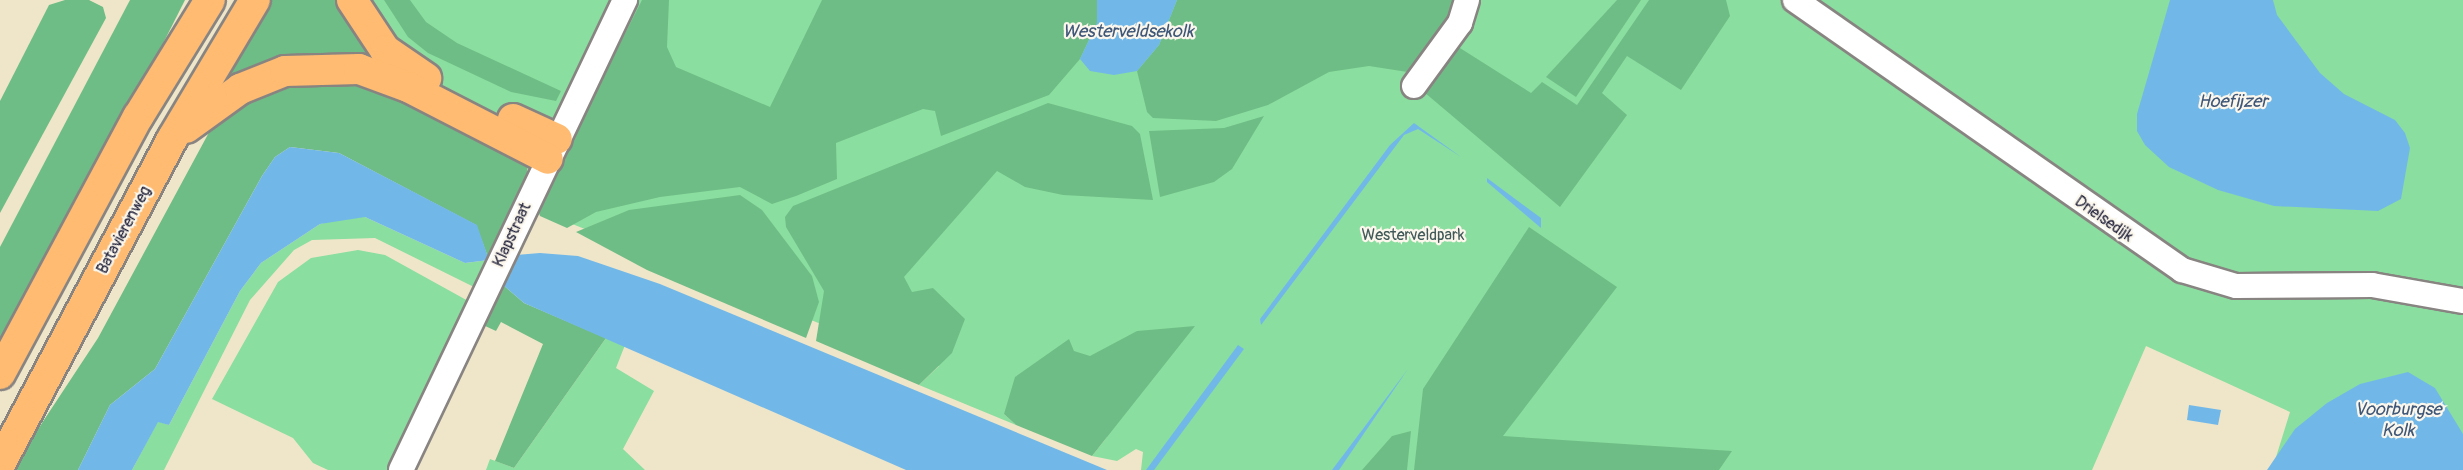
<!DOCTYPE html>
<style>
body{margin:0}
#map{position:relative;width:2463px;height:470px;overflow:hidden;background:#efe6c9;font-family:Pangolin,sans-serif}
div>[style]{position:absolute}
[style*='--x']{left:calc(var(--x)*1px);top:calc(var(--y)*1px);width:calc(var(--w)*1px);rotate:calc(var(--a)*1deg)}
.green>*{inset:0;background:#8ade9f}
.forest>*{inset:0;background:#6fbd86}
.water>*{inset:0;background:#71b8e9}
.roads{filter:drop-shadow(2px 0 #888482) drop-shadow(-2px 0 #888482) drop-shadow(0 2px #888482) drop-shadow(0 -2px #888482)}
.minor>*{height:24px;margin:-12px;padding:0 12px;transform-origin:12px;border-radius:12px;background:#fff}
.major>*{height:30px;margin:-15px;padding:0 15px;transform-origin:15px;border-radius:15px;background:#febb71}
span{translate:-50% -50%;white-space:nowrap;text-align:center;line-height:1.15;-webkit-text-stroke:4.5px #fbf7ec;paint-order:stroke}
.street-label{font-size:16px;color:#22223b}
.park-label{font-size:16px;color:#415a59}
.water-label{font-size:18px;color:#3e5678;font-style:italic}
</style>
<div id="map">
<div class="green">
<div style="clip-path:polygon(362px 0,2463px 0,2463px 470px,2272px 470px,2290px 412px,2146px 346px,2092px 470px,1141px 470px,1143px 452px,1136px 449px,1117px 461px,1092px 456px,1107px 437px,1004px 414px,1016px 425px,919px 385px,939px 366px,873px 345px,545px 213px,544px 146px,401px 80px)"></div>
<div style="clip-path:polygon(351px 216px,365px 217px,465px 263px,489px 260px,476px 288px,375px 238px,312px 240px,294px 250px,250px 300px,164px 470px,132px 470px,158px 421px,169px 425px,240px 291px,261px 263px,320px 224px)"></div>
<div style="clip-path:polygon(358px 250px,385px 255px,470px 302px,389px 470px,328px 470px,313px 463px,293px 438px,212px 399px,278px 282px,311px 258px)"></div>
<div style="clip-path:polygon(606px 338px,625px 345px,616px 368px,654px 391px,623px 449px,645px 470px,486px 470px,490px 459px,514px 468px)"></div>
</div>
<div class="forest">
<div style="clip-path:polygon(65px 0,89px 0,103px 7px,106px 18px,0 213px,0 101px,49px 5px)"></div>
<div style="clip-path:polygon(130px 0,185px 0,0 366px,0 247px)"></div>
<div style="clip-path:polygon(272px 0,346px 0,378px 52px,373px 65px,210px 100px)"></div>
<div style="clip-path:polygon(384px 0,410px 0,426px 22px,457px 43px,561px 91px,556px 101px,511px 92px,428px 53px,408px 37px)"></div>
<div style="clip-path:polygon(642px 0,669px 0,667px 47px,676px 67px,770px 107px,822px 0,1097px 0,1097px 23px,1080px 59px,1049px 95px,941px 136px,935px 111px,923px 109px,836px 143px,837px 179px,796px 196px,772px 204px,740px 187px,660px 197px,596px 212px,567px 228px,540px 216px,537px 208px)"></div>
<div style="clip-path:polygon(1177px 0,1464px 0,1414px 73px,1369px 66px,1329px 72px,1268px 105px,1216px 121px,1153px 118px,1147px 112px,1137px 71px,1159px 45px)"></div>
<div style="clip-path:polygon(1617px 0,1641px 0,1576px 97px,1546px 77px)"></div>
<div style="clip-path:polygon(1649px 0,1726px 0,1730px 16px,1681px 90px,1627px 56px,1602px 93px,1627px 115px,1560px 207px,1424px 92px,1452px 43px,1531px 93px,1542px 82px,1577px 105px)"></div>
<div style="clip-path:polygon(343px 74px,528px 158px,527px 179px,489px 260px,476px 225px,339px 153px,290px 147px,275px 157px,262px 176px,155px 369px,110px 405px,78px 470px,11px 470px,98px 338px,220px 112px,241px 96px)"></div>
<div style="clip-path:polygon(1048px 103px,1132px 126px,1140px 134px,1153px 200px,1063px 195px,1025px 187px,997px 171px,904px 277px,912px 292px,933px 288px,965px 319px,952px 353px,919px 385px,816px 341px,824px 291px,786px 227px,785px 217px,793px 206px)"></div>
<div style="clip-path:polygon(1264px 116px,1232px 169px,1214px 182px,1160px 197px,1149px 131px,1224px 128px)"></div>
<div style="clip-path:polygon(740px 195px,762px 210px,812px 276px,819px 302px,806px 338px,647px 270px,576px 232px,629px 210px)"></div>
<div style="clip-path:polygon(1529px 227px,1617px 287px,1503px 436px,1732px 451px,1719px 470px,1414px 470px,1423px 389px)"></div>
<div style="clip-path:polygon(502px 284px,524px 303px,606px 338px,514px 468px,495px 461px,543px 344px,501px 322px,496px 331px,483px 325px)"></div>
<div style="clip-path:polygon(1195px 326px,1092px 456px,1016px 425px,1004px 414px,1015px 377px,1069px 339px,1074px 351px,1090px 356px,1137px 331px)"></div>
<div style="clip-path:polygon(1411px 431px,1407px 470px,1362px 470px,1392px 436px)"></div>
</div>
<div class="water">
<div style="clip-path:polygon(1097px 0,1177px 0,1159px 45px,1137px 71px,1114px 75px,1090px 71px,1080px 59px,1097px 23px)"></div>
<div style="clip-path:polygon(2170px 0,2273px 0,2277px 15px,2320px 73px,2344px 94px,2395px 120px,2405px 133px,2410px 148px,2401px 199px,2378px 211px,2274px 206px,2218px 190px,2169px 167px,2145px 145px,2137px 131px,2137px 114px)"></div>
<div style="clip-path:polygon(1414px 123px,1461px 157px,1418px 129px,1404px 135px,1261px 325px,1260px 319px,1390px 145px)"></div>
<div style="clip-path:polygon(290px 147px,339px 153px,477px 225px,489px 260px,465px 263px,365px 217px,320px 224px,261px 263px,240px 291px,169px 425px,158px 422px,132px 470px,78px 470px,110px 405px,155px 369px,262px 176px,275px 157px)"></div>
<div style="clip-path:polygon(1487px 178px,1541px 218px,1541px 228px,1487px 182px)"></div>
<div style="clip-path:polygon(540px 253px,578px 256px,660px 284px,1107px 470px,906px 470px,524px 303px,502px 284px,516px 255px)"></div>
<div style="clip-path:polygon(1238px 345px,1244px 349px,1154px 470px,1146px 470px)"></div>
<div style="clip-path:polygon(1408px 369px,1339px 470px,1332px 470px)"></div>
<div style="clip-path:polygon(2408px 372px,2435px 388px,2463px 434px,2463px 470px,2267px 470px,2295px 429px,2327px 403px,2360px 384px)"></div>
<div style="clip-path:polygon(2189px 405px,2221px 410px,2218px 425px,2187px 420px)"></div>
</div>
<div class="roads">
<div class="minor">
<div style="--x:1795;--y:0;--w:472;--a:34.9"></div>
<div style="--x:2182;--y:270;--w:56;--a:16.5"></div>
<div style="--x:2236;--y:286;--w:136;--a:-0.4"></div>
<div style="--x:2372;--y:285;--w:92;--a:10"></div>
<div style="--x:1414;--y:86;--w:78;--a:-53.9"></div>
<div style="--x:1460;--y:23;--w:24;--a:-73"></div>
<div style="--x:401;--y:470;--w:521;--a:-64.52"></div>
</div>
<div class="major">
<div style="--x:352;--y:0;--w:60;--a:56.6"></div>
<div style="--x:385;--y:50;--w:50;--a:34.3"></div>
<div style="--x:513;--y:119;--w:48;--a:24.4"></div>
<div style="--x:186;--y:128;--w:67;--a:-35.8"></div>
<div style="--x:240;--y:89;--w:48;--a:-21.8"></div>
<div style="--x:285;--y:71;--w:74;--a:-1.5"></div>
<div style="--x:359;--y:69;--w:52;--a:20.2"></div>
<div style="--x:408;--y:87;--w:157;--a:27.2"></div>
<div style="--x:0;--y:374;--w:292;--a:-61.8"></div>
<div style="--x:138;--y:117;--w:137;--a:-58.4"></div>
<div style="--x:0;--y:464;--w:368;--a:-62.1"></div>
<div style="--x:172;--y:139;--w:162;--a:-59.2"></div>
</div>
</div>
<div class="street-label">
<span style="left:2104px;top:219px;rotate:35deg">Drielsedijk</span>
<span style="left:124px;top:230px;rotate:-62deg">Batavierenweg</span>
<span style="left:512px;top:235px;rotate:-65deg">Klapstraat</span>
</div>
<div class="park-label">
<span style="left:1413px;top:235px">Westerveldpark</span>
</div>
<div class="water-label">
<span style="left:1128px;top:32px">Westerveldsekolk</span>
<span style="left:2233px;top:102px">Hoefijzer</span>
<span style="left:2398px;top:421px">Voorburgse<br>Kolk</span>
</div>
</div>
